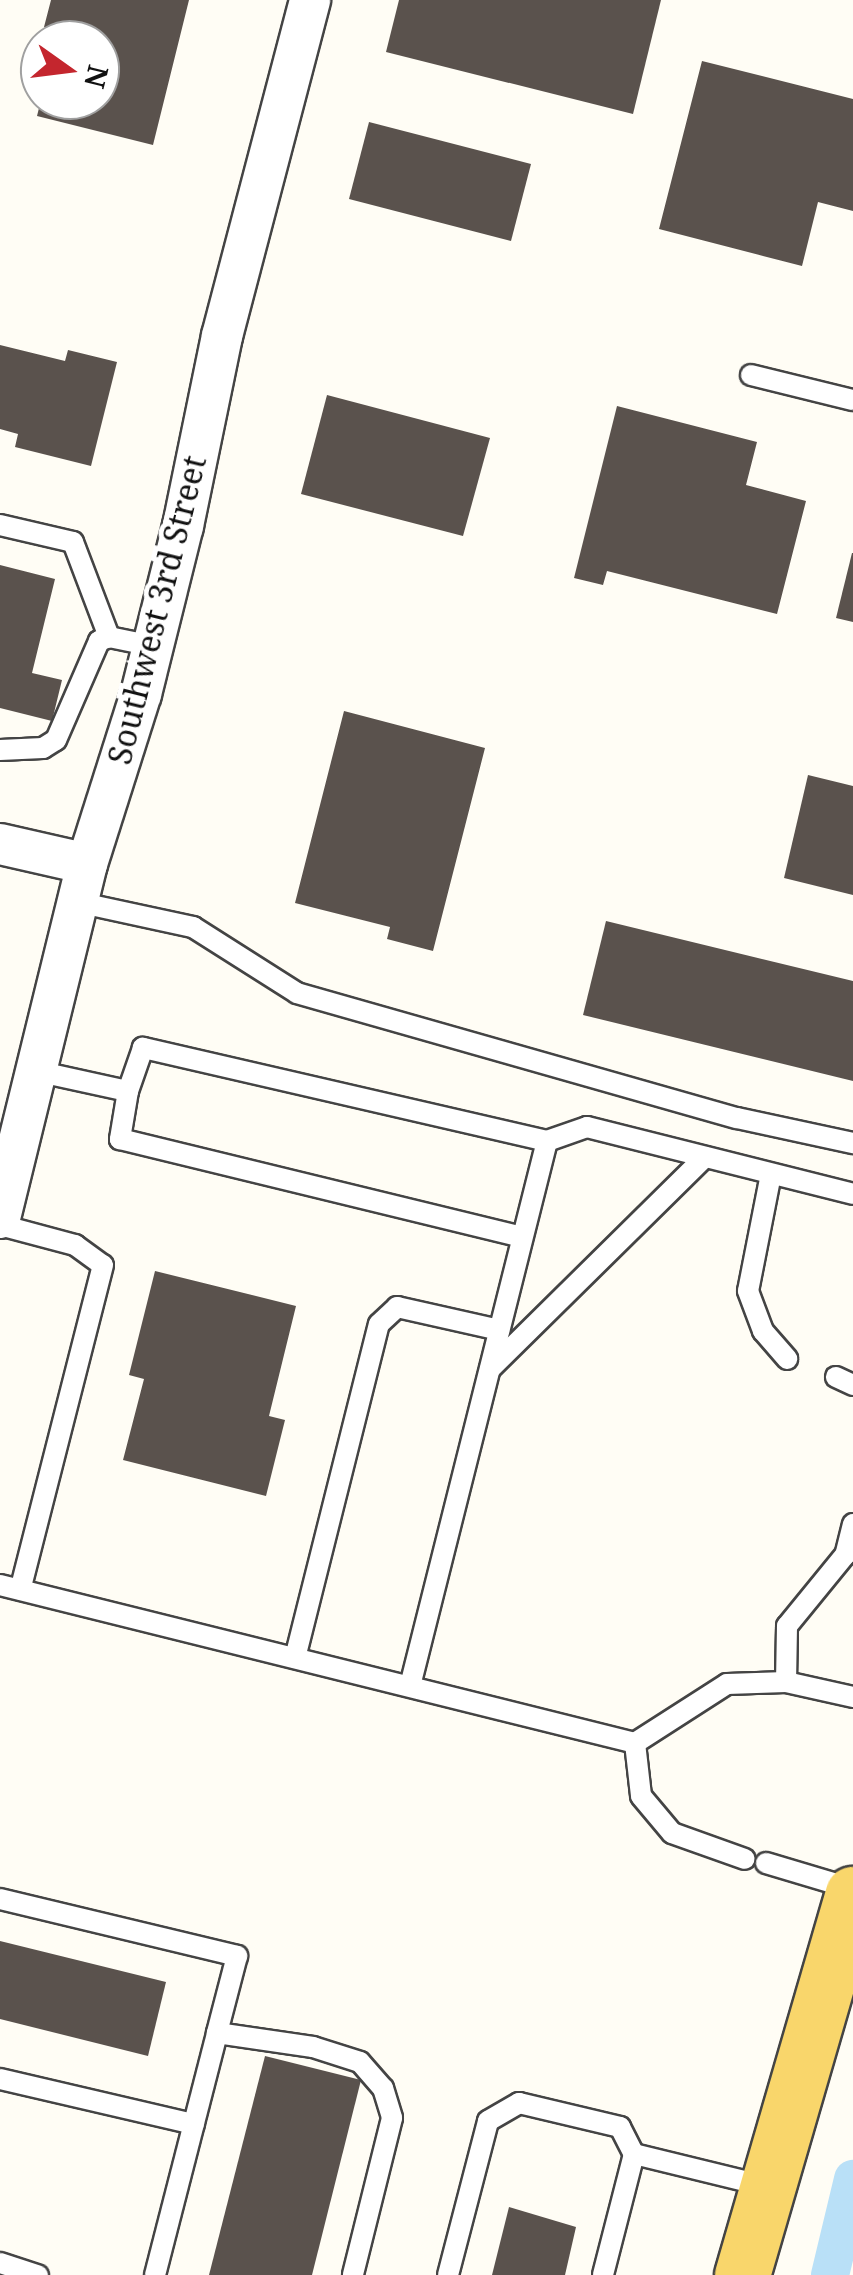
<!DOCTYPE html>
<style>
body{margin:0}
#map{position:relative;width:853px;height:2275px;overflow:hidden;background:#fffdf5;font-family:"Noto Serif",serif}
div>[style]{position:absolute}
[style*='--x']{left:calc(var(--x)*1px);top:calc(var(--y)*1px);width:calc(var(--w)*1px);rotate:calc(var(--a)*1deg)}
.canal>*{height:38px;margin:-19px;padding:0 19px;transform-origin:19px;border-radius:19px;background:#b9e0f7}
.building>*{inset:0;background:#5a524d}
.roads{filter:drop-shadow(2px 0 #444) drop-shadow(-2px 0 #444) drop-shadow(0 2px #444) drop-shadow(0 -2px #444)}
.lane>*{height:20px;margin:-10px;padding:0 10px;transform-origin:10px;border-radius:10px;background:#fff}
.street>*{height:40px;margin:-20px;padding:0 20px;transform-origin:20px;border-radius:20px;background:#fff}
.primary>*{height:55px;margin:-27.5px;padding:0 27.5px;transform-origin:27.5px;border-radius:27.5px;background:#f9d66b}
span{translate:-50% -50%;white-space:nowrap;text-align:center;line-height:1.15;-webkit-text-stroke:10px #fff;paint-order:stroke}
.street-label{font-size:32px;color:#111}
.north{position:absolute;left:20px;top:20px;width:100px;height:100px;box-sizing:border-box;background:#fff;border:2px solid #a0a0a0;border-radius:50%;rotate:104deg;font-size:28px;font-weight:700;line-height:40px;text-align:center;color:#111}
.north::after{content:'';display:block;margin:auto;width:35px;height:45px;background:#c4262e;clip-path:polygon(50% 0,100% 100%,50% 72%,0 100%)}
</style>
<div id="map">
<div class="canal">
<div style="--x:830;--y:2275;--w:99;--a:-76.5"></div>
</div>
<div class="building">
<div style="clip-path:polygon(51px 0,189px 0,153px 145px,37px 116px,41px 100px,100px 100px,100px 40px,55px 40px,58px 31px,44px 27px)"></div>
<div style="clip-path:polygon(399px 0,661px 0,633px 114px,386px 52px)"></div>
<div style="clip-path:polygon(702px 61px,853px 99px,853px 211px,818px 202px,802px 266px,659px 229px)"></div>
<div style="clip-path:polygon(369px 122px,531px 164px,511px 241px,349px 199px)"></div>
<div style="clip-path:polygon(0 345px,65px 361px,68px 350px,117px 362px,91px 466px,15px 447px,18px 434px,0 429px)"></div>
<div style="clip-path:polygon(327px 395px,490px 438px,463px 536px,301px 494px)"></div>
<div style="clip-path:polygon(617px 406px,757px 442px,746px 485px,806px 501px,777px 614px,607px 571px,603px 585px,574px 578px)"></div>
<div style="clip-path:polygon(852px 553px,853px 553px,853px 622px,836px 618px)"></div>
<div style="clip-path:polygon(0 565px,55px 579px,32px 673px,62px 680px,52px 721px,0 708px)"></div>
<div style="clip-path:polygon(344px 711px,485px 748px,433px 951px,387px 939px,390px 927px,295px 903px)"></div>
<div style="clip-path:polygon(808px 775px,853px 786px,853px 895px,784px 878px)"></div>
<div style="clip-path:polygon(606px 921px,853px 981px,853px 1081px,583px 1015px)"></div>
<div style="clip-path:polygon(155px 1271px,296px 1306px,269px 1416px,285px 1420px,266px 1496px,123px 1460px,144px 1379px,129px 1375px)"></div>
<div style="clip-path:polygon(0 1941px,166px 1982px,148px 2056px,0 2019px)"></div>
<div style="clip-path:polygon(265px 2056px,361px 2080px,312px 2275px,209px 2275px)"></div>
<div style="clip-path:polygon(509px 2207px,576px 2227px,565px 2275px,492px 2275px)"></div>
</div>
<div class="roads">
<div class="lane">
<div style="--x:751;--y:375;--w:105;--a:13.8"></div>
<div style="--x:0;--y:525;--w:75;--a:13.1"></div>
<div style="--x:73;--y:542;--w:102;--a:69.2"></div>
<div style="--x:0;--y:750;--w:43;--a:-2.7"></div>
<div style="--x:43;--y:748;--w:15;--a:-32"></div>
<div style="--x:56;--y:740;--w:108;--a:-66.5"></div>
<div style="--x:99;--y:641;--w:11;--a:-22"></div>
<div style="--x:109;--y:637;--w:45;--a:11.6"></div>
<div style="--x:77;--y:902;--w:119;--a:12.2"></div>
<div style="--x:193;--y:927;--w:123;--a:32.4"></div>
<div style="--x:297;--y:993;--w:457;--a:15.9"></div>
<div style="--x:737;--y:1118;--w:119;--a:12.2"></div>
<div style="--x:36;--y:1071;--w:94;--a:12.3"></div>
<div style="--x:547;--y:1141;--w:42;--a:-19.3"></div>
<div style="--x:587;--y:1127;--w:274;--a:14.1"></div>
<div style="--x:771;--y:1174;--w:119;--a:101.1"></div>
<div style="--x:748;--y:1291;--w:43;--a:69.4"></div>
<div style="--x:763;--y:1331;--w:37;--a:49"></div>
<div style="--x:0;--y:1225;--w:78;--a:14.9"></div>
<div style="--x:75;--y:1245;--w:34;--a:36"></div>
<div style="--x:103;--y:1265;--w:335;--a:104.3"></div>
<div style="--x:490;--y:1369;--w:302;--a:-44.6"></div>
<div style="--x:836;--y:1377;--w:19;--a:25"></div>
<div style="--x:853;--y:1524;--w:32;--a:104"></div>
<div style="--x:845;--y:1555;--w:92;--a:129.2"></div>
<div style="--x:787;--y:1626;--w:56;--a:91"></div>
<div style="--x:786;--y:1682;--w:69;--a:12.6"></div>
<div style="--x:0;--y:1585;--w:654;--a:13.97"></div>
<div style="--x:635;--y:1743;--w:109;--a:-32.7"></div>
<div style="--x:727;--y:1684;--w:59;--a:-1.9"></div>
<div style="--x:295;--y:1658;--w:344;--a:-75.9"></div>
<div style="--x:379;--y:1324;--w:25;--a:-43"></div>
<div style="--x:397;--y:1307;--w:105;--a:12.7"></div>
<div style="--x:410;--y:1686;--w:562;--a:-75.89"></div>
<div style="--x:547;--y:1141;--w:415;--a:-167"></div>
<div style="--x:143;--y:1048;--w:46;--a:109.2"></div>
<div style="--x:128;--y:1091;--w:49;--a:99.5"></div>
<div style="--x:120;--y:1139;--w:414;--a:13.7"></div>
<div style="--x:635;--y:1743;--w:53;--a:83.5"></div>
<div style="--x:641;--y:1796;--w:48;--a:50"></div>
<div style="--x:672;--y:1833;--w:77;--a:19.6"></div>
<div style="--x:766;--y:1863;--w:91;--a:16.6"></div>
<div style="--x:0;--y:1899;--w:244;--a:13.5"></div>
<div style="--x:237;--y:1956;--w:80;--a:104.6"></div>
<div style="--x:0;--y:2079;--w:199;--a:13.1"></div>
<div style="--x:634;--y:2154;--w:135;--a:13.7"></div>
<div style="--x:0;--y:2263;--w:40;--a:18"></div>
<div style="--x:155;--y:2275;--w:250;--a:-75.6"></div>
<div style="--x:217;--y:2033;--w:97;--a:8.3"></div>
<div style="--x:313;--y:2047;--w:49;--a:17.7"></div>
<div style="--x:360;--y:2062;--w:35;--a:49"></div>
<div style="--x:383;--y:2088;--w:31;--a:73"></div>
<div style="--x:392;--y:2118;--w:162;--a:104"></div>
<div style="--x:448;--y:2275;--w:159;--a:-75.4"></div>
<div style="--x:488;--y:2121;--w:36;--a:-30"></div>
<div style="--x:519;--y:2103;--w:104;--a:13.4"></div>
<div style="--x:620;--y:2127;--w:30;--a:63"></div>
<div style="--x:634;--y:2154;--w:125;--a:104.4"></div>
</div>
<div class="street">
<div style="--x:0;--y:844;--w:89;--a:12.9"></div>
<div style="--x:0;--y:1218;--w:365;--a:-76.2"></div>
<div style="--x:87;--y:864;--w:178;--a:-72.4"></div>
<div style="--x:141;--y:694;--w:173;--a:-76"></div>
<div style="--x:183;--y:526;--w:194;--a:-78.4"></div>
<div style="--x:222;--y:336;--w:347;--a:-75.3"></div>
</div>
<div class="primary">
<div style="--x:742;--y:2275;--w:397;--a:-73.8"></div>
</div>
</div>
<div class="street-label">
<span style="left:157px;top:610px;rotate:-76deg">Southwest 3rd Street</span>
</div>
<div class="north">N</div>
</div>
